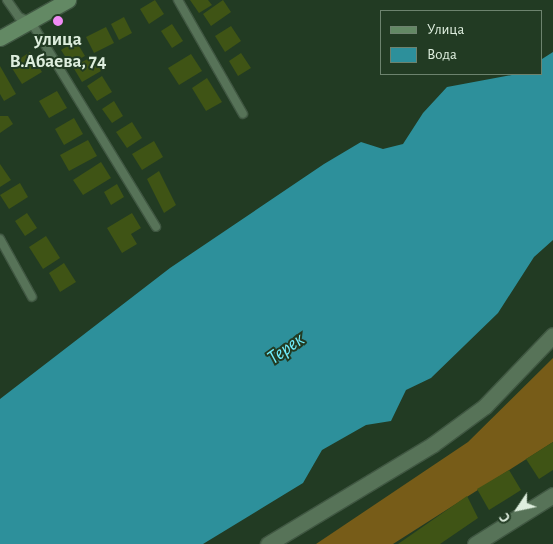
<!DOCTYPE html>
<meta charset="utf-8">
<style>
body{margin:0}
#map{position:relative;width:553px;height:544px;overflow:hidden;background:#223b23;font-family:"Alegreya Sans",sans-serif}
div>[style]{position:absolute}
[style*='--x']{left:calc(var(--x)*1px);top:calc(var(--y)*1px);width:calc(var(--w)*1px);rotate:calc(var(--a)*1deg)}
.forest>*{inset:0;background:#775c18}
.water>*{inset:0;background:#2d909b}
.building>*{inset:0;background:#3f5415}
.roads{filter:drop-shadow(1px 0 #405742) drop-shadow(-1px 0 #405742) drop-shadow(0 1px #405742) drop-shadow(0 -1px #405742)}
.lane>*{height:8px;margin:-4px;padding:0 4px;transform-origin:4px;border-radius:4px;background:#577358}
.street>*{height:15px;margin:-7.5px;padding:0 7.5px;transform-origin:7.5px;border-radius:7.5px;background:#577358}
.secondary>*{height:15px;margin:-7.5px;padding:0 7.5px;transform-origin:7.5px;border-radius:7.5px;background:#638964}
.dots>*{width:14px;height:14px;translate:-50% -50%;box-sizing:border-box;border:2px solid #223b23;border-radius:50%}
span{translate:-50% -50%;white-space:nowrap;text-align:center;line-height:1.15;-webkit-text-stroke:4px #223b23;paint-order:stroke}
.poi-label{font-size:19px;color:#deeede;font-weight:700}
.water-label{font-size:20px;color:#70effe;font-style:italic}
.legend{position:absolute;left:380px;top:10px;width:162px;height:65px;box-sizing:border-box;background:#223b23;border:1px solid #6d836e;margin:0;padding:6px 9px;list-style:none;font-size:15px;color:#deeede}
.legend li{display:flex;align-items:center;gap:10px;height:25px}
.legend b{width:25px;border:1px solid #6d836e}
.north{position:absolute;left:493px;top:484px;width:50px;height:50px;-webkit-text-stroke:4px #223b23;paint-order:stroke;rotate:236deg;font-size:14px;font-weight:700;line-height:20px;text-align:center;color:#deeede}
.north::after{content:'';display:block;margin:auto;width:18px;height:22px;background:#deeede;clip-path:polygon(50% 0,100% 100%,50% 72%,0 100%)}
</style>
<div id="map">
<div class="forest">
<div style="clip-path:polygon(553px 358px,553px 442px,393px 544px,316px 544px,468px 442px)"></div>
</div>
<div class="water">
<div style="clip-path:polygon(553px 52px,553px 240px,534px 257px,498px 313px,431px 378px,406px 390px,391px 421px,366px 425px,322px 450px,303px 483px,203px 544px,0 544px,0 399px,170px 268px,324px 164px,361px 142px,383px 149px,403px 144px,423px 113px,447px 87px,517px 74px,542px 74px,542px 59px)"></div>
</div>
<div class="building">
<div style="clip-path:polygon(155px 0,164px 14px,149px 24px,140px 9px)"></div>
<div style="clip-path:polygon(190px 0,208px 0,212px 5px,199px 13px)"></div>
<div style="clip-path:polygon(223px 0,231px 12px,211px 26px,203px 14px)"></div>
<div style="clip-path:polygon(124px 17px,132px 33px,119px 40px,111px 24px)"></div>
<div style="clip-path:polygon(172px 24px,183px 41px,172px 48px,161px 31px)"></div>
<div style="clip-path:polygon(231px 26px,241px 41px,225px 52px,215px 36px)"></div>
<div style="clip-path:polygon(106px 27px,114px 43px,94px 53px,86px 37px)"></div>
<div style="clip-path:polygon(76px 41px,85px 56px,70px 64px,61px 50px)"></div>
<div style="clip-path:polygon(30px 52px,42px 72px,22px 84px,10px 65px)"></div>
<div style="clip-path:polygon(241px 53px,251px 68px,238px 76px,229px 61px)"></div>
<div style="clip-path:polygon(191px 54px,202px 71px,179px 85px,168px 68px)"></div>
<div style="clip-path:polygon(93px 56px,101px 71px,82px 82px,73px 67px)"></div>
<div style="clip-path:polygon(0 66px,16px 94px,4px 101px,0 94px)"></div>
<div style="clip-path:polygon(102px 76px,112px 92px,97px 101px,87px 86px)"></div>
<div style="clip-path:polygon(207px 78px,222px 102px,206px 111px,192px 88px)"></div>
<div style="clip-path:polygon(57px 91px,67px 108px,49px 118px,39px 101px)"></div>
<div style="clip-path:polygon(114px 101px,123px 116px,112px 123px,102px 109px)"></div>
<div style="clip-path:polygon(0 116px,8px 116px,13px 124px,0 133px)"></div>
<div style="clip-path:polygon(74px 118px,83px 134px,64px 145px,55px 129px)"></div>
<div style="clip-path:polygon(132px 122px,142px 138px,127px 148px,116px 132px)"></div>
<div style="clip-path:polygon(88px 140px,97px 156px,69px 171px,60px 155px)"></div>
<div style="clip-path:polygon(154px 141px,163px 157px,142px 170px,132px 154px)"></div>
<div style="clip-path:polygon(101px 162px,111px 178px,83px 195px,73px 180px)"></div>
<div style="clip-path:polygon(0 164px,11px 180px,0 187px)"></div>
<div style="clip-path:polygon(159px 171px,176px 205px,164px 213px,147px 179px)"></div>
<div style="clip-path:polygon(20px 183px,28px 197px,9px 209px,0 195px)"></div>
<div style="clip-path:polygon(117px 184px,124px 197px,111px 205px,104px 192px)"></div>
<div style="clip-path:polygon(27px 213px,37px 228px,25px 236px,15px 221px)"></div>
<div style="clip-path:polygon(132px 213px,141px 228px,131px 234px,137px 244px,122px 253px,107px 228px)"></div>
<div style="clip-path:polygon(46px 236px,60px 258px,43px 269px,29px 247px)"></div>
<div style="clip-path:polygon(64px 263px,76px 282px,60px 292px,49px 273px)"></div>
<div style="clip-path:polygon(553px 442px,553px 470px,539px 479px,526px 459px)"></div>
<div style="clip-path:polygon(509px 470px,521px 490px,489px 510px,477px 489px)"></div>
<div style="clip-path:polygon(467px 496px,478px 518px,440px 544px,398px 544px)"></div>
</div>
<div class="roads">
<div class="lane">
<div style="--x:7;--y:0;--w:21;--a:55"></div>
<div style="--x:19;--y:17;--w:13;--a:23"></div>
<div style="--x:31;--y:22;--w:240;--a:58.6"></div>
<div style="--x:178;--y:0;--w:131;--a:60.3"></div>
<div style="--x:0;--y:239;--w:66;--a:61.1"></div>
</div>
<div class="street">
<div style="--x:268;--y:544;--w:192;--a:-31.1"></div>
<div style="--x:432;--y:445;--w:66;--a:-36.3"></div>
<div style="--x:485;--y:406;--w:98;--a:-46.2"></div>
<div style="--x:475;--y:544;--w:92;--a:-32.1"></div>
</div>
<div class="secondary">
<div style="--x:0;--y:38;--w:78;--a:-29.2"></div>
</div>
</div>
<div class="dots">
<div style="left:58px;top:21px;background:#f18bf5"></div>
</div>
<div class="poi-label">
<span style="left:58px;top:51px">улица<br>В.Абаева, 74</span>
</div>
<div class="water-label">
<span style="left:286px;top:349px;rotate:-35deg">Терек</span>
</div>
<ul class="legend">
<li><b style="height:6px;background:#638964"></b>Улица</li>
<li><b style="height:14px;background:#2d909b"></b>Вода</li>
</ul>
<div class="north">С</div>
</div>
